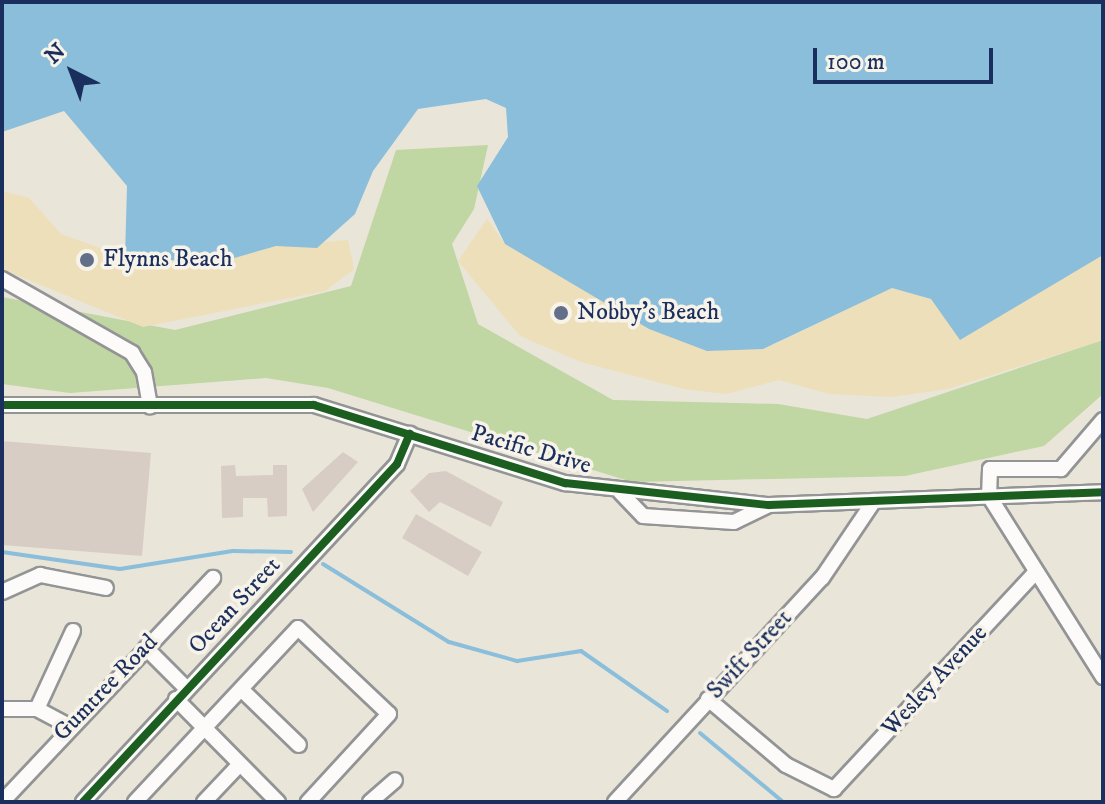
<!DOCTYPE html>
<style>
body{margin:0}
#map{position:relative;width:1105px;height:804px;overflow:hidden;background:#eae5d9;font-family:"IM FELL DW Pica",serif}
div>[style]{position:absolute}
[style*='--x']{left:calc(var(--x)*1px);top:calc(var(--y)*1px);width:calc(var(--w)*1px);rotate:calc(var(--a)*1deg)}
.green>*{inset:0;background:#c0d6a3}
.sand>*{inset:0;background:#ecdfb9}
.water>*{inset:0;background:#8abeda}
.stream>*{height:4px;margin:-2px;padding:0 2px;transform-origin:2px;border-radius:2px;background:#8abeda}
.building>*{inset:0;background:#d8cdc5}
.roads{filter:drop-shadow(2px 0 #939495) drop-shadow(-2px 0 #939495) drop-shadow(0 2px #939495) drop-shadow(0 -2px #939495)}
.minor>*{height:14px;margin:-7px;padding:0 7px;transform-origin:7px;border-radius:7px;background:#fcfbf9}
.cycleway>*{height:8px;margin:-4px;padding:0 4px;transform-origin:4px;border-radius:4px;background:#1b5e20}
.dots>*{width:22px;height:22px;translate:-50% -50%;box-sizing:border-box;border:4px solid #f7f3e8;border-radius:50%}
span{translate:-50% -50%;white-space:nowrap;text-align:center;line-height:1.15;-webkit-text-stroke:7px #f7f3e8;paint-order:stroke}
.poi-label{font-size:24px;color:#1b2f5e}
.left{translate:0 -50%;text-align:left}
.street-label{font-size:24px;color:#1b2f5e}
.frame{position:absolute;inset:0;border:4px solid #1b2f5e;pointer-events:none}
.north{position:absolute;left:32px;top:32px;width:80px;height:80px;-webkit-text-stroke:6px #f7f3e8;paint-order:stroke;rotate:318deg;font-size:22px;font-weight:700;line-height:32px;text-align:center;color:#1b2f5e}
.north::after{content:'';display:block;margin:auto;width:28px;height:36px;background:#1b2f5e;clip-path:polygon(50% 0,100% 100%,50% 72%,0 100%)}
.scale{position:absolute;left:813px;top:48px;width:180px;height:36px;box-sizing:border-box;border:4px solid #1b2f5e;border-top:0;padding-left:10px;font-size:24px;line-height:28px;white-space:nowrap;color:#1b2f5e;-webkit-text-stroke:6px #f7f3e8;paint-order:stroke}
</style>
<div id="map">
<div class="green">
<div style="clip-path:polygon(488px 145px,474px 209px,452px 244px,478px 324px,613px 400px,778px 404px,867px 419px,1103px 340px,1103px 394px,1044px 446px,905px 476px,632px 482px,328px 388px,266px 378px,70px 393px,2px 384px,2px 297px,175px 330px,351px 286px,396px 150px)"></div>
</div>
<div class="sand">
<div style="clip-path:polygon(2px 191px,29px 198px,61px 234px,125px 257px,217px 263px,276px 246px,348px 240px,354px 269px,325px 291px,143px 327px,2px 269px)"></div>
<div style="clip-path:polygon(487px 219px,505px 244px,707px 351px,773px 345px,892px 288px,931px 299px,961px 339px,1103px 255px,1103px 340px,948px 389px,891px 397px,829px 394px,779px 380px,726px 394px,684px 389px,581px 362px,520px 336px,458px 261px)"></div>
</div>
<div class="water">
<div style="clip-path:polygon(2px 2px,1103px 2px,1103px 255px,960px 340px,931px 299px,892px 288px,763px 349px,707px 351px,649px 329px,505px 244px,477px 186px,508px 137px,506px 108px,486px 99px,418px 109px,373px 171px,355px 214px,317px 248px,276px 246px,217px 263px,125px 257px,127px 186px,64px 111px,2px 132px)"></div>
</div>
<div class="stream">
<div style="--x:2;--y:552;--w:119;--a:8.2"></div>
<div style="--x:120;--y:569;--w:114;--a:-9.1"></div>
<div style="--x:233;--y:551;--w:58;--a:1"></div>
<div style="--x:323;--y:564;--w:148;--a:31.8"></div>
<div style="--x:449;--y:642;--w:71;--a:15.6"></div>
<div style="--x:517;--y:661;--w:65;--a:-8.9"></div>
<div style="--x:581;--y:651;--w:105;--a:34.9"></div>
<div style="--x:700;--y:733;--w:108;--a:39.7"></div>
</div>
<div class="building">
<div style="clip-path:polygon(2px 441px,151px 453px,142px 556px,2px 545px)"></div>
<div style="clip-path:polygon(343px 452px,358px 462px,313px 512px,302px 489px)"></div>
<div style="clip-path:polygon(235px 465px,236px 476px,273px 475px,273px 465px,287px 465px,287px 516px,268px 517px,267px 498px,243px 498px,243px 517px,222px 518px,221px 466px)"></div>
<div style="clip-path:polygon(446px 471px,503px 502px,491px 527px,440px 502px,429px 512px,410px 491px,429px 473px)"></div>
<div style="clip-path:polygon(416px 514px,482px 552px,468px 576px,402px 538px)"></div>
</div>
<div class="roads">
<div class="minor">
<div style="--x:2;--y:279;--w:150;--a:29.6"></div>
<div style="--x:132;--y:353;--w:22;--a:58"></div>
<div style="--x:144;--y:372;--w:35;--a:80"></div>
<div style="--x:2;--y:405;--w:312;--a:0"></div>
<div style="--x:314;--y:405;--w:263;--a:17.3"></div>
<div style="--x:565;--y:483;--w:205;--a:6.2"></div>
<div style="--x:769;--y:505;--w:334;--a:-2.2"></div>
<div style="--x:1103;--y:420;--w:65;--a:130.6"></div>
<div style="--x:1061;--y:469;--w:71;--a:180"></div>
<div style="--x:990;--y:469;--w:27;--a:92"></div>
<div style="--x:989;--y:496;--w:214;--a:57.8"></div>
<div style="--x:621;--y:493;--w:32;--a:46"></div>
<div style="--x:643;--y:516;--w:91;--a:3.8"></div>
<div style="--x:734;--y:522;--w:39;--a:-26"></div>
<div style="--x:2;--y:592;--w:42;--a:-24.1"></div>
<div style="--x:40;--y:575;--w:67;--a:11.1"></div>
<div style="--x:146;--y:648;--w:57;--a:45"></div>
<div style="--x:242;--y:690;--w:79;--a:44"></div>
<div style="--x:176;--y:699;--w:145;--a:45.3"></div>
<div style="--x:708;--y:699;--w:102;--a:40.2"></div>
<div style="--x:786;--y:765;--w:54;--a:26.6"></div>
<div style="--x:834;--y:789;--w:296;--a:-47.1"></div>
<div style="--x:2;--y:709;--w:35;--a:0"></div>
<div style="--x:37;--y:709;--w:36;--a:28"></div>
<div style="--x:37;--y:709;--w:86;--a:-65.2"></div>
<div style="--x:2;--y:802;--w:308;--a:-46.7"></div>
<div style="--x:83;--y:802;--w:461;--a:-47.1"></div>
<div style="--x:397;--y:464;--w:33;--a:-67"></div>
<div style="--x:135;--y:802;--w:238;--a:-46.9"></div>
<div style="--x:298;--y:628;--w:125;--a:43.4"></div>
<div style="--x:389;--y:714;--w:120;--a:132.6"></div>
<div style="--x:204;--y:802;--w:52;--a:-46.5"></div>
<div style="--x:370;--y:802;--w:33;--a:-41"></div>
<div style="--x:615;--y:802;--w:305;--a:-47.3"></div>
<div style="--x:822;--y:578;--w:93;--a:-56"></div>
</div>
</div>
<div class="cycleway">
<div style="--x:2;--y:405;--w:312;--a:0"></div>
<div style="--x:314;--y:405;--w:263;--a:17.3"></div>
<div style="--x:565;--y:483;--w:205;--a:6.2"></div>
<div style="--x:769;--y:505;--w:334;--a:-2.2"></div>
<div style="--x:83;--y:802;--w:461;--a:-47.1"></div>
<div style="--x:397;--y:464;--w:33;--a:-67"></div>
</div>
<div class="dots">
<div style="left:87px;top:260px;background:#636f89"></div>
<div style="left:561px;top:313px;background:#636f89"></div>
</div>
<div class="poi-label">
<span class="left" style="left:103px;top:260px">Flynns Beach</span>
<span class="left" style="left:577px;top:313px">Nobby's Beach</span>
</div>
<div class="street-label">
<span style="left:531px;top:450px;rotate:16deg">Pacific Drive</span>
<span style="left:235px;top:606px;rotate:-47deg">Ocean Street</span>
<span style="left:750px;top:655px;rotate:-47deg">Swift Street</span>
<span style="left:935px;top:681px;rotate:-47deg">Wesley Avenue</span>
<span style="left:106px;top:688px;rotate:-46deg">Gumtree Road</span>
</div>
<div class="frame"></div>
<div class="north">N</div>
<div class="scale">100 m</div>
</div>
